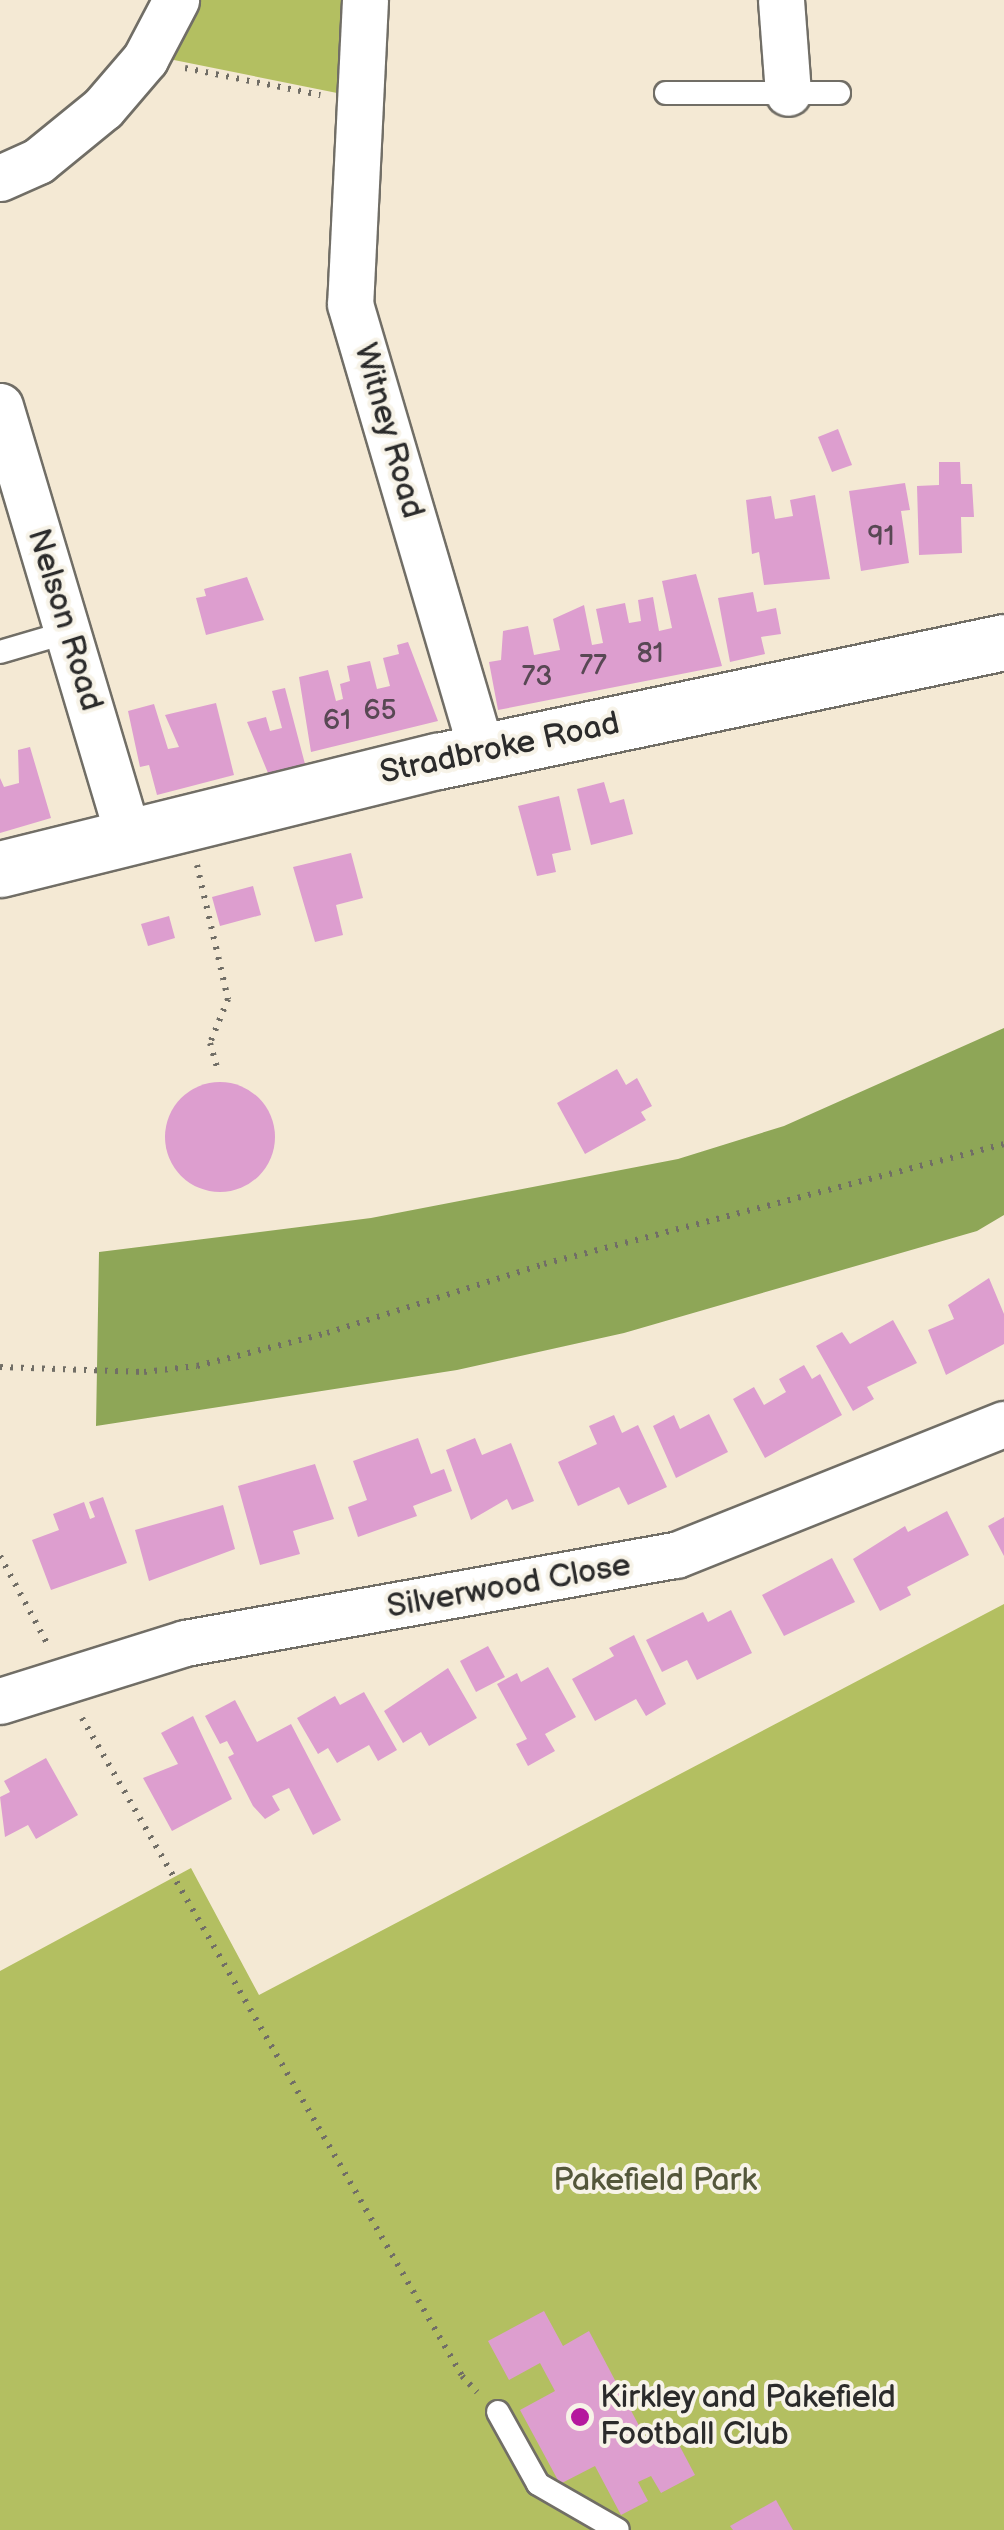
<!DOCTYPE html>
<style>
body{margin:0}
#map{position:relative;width:1004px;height:2530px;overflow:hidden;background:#f4e9d4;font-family:"Balsamiq Sans",sans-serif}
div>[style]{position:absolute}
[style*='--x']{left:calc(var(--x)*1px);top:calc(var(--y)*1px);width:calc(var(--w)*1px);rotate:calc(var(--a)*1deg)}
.green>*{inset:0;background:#b3bf61}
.forest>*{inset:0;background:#8ea657}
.building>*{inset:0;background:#dd9ecf}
.round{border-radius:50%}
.path>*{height:6px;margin-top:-3px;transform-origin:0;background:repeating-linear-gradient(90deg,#716e66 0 2.5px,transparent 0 10.5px)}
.roads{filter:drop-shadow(2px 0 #716e66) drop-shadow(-2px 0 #716e66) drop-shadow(0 2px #716e66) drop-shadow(0 -2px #716e66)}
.service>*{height:22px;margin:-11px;padding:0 11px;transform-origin:11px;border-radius:11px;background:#fff}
.minor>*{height:45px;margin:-22.5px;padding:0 22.5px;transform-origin:22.5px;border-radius:22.5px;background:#fff}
.secondary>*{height:55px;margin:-27.5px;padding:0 27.5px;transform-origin:27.5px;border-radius:27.5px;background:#fff}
.dots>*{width:28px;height:28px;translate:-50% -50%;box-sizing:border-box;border:5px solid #f7f3e8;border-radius:50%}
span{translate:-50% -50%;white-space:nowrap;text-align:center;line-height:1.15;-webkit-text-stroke:8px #f7f3e8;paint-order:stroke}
.number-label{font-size:28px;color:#584854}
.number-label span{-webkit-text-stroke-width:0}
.street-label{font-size:32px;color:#2b2b2b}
.park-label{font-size:32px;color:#54573b}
.poi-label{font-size:32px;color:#2b2b2b}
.left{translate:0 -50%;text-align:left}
</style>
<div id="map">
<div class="green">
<div style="clip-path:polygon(192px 0,354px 0,342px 94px,164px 58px)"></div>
<div style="clip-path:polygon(1004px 1604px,1004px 2530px,0 2530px,0 1971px,191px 1868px,259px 1995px)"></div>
</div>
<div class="forest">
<div style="clip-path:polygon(1004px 1028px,1004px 1215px,977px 1231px,624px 1333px,457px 1370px,96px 1426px,99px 1252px,371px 1218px,678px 1159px,784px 1126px)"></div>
</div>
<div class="building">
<div style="clip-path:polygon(838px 429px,852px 465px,832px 472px,818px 437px)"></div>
<div style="clip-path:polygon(939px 462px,960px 462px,961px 484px,972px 484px,974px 517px,961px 517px,962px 553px,919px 555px,917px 486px,939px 485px)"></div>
<div style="clip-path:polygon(905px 483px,910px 510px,901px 511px,909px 563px,861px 571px,849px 491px)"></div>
<div style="clip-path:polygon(815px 495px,830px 579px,764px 585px,759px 552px,752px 554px,746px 500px,771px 496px,775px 519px,793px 516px,790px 500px)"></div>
<div style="clip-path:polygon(696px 574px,722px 666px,498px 710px,489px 662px,501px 660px,503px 631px,528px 626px,534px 655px,560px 650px,553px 619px,584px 605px,592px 645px,603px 643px,596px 609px,625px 603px,629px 623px,641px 621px,638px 600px,653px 597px,659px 631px,672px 628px,662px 581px)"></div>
<div style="clip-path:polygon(247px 577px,264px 620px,206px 635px,196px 598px,206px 596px,204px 589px)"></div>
<div style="clip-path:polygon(753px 592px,757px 612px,776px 608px,781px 634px,761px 637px,765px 654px,730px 662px,718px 598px)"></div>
<div style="clip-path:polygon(408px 642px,438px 721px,311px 752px,299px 677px,328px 670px,336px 701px,343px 699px,340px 684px,350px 681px,347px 666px,370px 661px,377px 689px,390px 686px,383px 658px,399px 654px,397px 645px)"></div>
<div style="clip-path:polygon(285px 688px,305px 764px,268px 773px,247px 722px,266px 717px,270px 731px,282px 728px,272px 691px)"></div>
<div style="clip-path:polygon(216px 703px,234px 775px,157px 795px,149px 765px,140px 767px,128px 711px,154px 704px,168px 749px,179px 747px,165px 715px)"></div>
<div style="clip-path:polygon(30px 747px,51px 818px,0 833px,0 778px,4px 787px,19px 783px,18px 750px)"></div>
<div style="clip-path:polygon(604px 782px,610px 803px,624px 799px,633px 834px,591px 845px,577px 789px)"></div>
<div style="clip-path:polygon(559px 796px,571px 850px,552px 854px,556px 872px,537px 876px,518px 806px)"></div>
<div style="clip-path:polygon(351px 853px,363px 898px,336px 905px,343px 935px,315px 942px,293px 867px)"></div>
<div style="clip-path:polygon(253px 886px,261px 915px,220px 926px,212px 897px)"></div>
<div style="clip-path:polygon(169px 916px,175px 938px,148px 946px,141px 924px)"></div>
<div style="clip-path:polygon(617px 1069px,626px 1085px,637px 1078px,652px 1106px,641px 1112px,646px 1120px,585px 1154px,557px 1103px)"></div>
<div class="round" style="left:165px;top:1082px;width:110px;height:110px"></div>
<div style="clip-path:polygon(989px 1278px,1004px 1314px,1004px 1344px,946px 1375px,928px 1330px,954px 1319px,948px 1305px)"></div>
<div style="clip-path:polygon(893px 1320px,917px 1363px,867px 1387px,874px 1399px,853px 1411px,816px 1346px,842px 1332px,850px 1344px)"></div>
<div style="clip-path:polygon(804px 1365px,812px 1379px,820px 1374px,842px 1415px,765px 1458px,733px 1399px,754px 1387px,764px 1405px,786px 1392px,779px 1379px)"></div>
<div style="clip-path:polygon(709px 1414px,728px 1452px,676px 1478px,653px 1426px,674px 1415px,680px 1429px)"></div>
<div style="clip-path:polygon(614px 1415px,622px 1433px,638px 1425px,667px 1487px,628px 1505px,619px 1487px,578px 1506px,558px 1462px,597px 1444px,589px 1426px)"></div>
<div style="clip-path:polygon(418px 1438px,431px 1474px,444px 1469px,452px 1491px,413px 1506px,417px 1516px,358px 1537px,348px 1507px,367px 1500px,353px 1461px)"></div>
<div style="clip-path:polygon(475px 1438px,482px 1455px,511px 1443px,534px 1501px,512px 1510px,507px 1499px,471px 1520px,446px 1450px)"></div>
<div style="clip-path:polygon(315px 1464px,334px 1519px,293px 1531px,300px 1554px,260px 1565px,238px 1486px)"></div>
<div style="clip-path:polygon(103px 1497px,127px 1563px,51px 1590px,32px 1540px,59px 1530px,53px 1514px,84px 1502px,90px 1519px,95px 1517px,89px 1502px)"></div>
<div style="clip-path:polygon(223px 1505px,235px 1549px,149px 1581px,135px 1530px)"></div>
<div style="clip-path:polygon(947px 1511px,969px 1555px,907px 1587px,911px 1595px,880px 1611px,853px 1559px,905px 1526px,908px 1532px)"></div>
<div style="clip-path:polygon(1004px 1517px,1004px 1556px,988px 1526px)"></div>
<div style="clip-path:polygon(832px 1558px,855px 1602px,784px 1636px,762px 1595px)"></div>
<div style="clip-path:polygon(731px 1610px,752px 1653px,697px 1680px,687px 1660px,662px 1672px,646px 1640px,703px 1612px,708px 1622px)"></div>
<div style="clip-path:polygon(634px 1635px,666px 1704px,646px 1716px,636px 1699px,595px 1721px,572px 1679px,614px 1656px,609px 1648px)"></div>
<div style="clip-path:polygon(488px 1646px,505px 1677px,476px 1692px,460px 1661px)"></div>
<div style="clip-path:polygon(548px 1667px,576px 1717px,545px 1734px,555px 1751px,528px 1766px,516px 1744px,527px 1739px,497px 1684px,517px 1673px,521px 1682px)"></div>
<div style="clip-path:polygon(448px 1668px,477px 1718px,429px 1746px,421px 1732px,403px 1743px,384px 1711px)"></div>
<div style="clip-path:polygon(364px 1692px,397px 1750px,378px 1761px,369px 1745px,337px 1763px,328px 1748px,318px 1754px,297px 1718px,335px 1696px,340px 1705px)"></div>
<div style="clip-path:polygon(235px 1700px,257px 1742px,291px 1724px,341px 1820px,313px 1835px,289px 1788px,272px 1796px,280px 1810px,265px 1819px,253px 1806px,228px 1757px,234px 1754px,227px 1741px,220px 1744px,205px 1716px)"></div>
<div style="clip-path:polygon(193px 1716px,232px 1799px,172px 1831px,143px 1778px,178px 1764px,161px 1733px)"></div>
<div style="clip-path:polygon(46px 1758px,78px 1815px,36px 1839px,28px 1825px,5px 1837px,0 1797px,10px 1792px,4px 1781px)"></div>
<div style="clip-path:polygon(544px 2311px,563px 2346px,589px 2331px,645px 2437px,668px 2424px,695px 2475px,661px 2493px,651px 2476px,638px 2482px,648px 2501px,621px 2515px,595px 2466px,560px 2484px,520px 2410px,555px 2391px,540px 2363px,509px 2380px,488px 2341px)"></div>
<div style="clip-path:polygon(776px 2500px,793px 2530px,733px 2530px,730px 2526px)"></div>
</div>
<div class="path">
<div style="--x:185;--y:68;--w:138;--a:11.3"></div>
<div style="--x:197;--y:865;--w:138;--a:77"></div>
<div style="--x:228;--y:999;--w:48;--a:112.2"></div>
<div style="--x:210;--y:1043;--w:25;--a:74"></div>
<div style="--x:0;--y:1367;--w:144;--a:2"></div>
<div style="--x:144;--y:1372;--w:53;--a:-6.5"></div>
<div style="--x:197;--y:1366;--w:134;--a:-14.2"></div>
<div style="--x:327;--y:1333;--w:228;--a:-17.6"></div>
<div style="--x:544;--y:1264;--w:475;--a:-14.6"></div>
<div style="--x:0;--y:1556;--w:103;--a:61.7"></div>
<div style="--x:82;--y:1718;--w:760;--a:59.99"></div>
<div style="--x:462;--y:2376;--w:22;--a:47"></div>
</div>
<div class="roads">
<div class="service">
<div style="--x:666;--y:93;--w:173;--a:0"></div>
<div style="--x:0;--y:652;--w:71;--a:-16.4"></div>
<div style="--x:498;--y:2412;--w:82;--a:60.9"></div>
<div style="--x:538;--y:2484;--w:92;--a:29.9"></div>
</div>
<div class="minor">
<div style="--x:365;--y:0;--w:304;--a:92.8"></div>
<div style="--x:350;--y:304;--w:467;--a:73.6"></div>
<div style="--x:781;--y:0;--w:93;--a:85.7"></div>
<div style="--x:0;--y:178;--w:42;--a:-24.1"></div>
<div style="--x:38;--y:161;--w:84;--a:-39.2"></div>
<div style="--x:103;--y:108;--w:65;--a:-49.4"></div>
<div style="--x:145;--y:59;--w:67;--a:-62.3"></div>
<div style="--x:0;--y:406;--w:448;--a:73.4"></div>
<div style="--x:0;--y:1701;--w:194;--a:-17.4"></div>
<div style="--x:185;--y:1643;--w:499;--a:-10.2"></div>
<div style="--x:676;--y:1555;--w:353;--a:-21.8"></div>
</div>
<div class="secondary">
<div style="--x:0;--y:869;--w:451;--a:-13.9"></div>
<div style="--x:438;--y:761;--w:578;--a:-11.87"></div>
</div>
</div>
<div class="dots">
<div style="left:580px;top:2417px;background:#b5179e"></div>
</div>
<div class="number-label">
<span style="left:881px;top:537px">91</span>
<span style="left:650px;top:654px">81</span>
<span style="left:593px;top:666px">77</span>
<span style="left:537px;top:677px">73</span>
<span style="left:380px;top:711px">65</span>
<span style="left:337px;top:721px">61</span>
</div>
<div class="street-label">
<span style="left:388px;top:431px;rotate:74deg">Witney Road</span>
<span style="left:64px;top:620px;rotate:73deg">Nelson Road</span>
<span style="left:500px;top:749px;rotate:-12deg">Stradbroke Road</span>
<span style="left:509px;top:1587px;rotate:-10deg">Silverwood Close</span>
</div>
<div class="park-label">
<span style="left:655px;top:2181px">Pakefield Park</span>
</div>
<div class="poi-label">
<span class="left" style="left:600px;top:2417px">Kirkley and Pakefield<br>Football Club</span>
</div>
</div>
